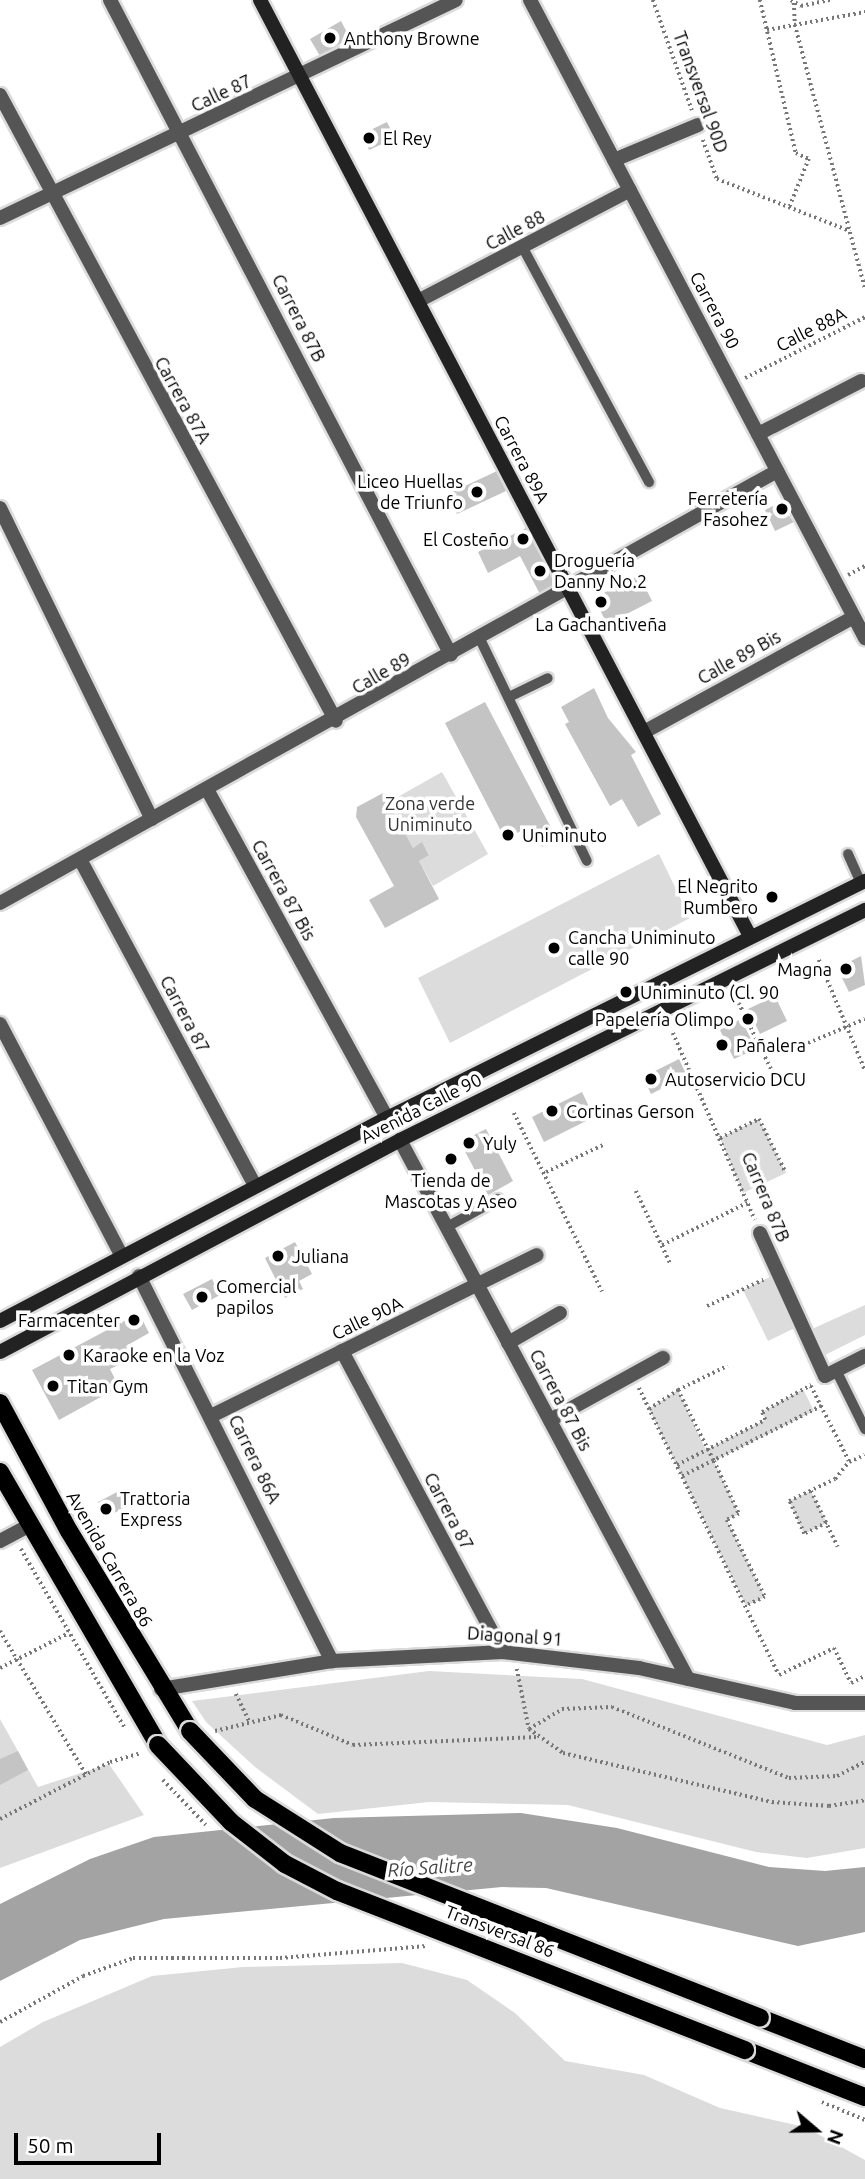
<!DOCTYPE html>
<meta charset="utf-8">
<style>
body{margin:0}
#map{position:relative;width:865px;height:2179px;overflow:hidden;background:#fff;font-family:Ubuntu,sans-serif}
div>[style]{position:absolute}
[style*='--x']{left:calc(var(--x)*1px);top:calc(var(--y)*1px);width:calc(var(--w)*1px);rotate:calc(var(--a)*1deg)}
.green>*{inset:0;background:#dcdcdc}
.water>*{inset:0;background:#a3a3a3}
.building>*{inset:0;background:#c4c4c4}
.path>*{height:3.5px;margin-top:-1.75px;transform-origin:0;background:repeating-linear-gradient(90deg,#777 0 2px,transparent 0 5.5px)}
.roads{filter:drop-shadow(2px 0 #dbdbdb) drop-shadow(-2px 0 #dbdbdb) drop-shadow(0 2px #dbdbdb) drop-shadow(0 -2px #dbdbdb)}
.lane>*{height:10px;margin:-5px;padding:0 5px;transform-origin:5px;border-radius:5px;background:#555}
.street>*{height:14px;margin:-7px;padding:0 7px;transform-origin:7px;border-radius:7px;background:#555}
.secondary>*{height:14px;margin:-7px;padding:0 7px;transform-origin:7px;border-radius:7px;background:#222}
.primary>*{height:18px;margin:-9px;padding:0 9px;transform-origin:9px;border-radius:9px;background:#000}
.path-bridge>*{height:3.5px;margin-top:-1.75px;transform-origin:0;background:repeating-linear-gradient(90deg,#777 0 2px,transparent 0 5.5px)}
.bridges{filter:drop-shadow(2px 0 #dbdbdb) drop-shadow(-2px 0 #dbdbdb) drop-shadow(0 2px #dbdbdb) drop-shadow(0 -2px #dbdbdb)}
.primary-bridge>*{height:18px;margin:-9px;padding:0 9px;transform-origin:9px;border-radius:9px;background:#000}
.dots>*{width:19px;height:19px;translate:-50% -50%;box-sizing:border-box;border:4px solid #fff;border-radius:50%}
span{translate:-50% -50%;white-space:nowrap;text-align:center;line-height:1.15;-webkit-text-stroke:7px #fff;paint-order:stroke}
.poi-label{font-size:18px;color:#000}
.left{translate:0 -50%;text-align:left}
.right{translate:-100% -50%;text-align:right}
.street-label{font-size:18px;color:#000}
.park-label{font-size:18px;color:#333}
.water-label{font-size:19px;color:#444;font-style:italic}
.north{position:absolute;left:781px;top:2095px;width:70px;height:70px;-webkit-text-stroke:5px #fff;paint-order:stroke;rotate:110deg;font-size:19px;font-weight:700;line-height:28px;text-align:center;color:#000}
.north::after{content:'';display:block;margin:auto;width:24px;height:32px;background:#000;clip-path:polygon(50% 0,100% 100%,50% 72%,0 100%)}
.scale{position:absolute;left:14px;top:2133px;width:147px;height:32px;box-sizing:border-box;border:4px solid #000;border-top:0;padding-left:9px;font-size:21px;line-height:24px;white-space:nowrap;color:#000;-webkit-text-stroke:5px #fff;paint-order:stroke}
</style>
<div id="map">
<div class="green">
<div style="clip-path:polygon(442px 772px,488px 854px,433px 886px,419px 861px,429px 854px,422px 843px,413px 848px,387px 803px)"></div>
<div style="clip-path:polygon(659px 854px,690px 918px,450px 1043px,418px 978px)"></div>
<div style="clip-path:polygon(759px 1119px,786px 1173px,743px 1193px,720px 1138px)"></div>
<div style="clip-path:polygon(778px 1273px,801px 1325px,768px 1341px,743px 1290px)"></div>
<div style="clip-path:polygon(865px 1305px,865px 1335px,825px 1355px,812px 1329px)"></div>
<div style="clip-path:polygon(803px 1389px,814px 1411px,714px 1461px,739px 1514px,727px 1520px,765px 1597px,746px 1606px,649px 1409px,678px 1390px,706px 1450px,765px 1420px,762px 1412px)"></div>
<div style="clip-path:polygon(811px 1491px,827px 1523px,804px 1534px,789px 1501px)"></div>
<div style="clip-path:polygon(429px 1671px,582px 1679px,827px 1745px,865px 1735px,865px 1848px,807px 1858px,756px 1852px,568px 1805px,429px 1802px,318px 1814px,255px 1767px,206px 1722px,192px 1701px)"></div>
<div style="clip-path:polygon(0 1719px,38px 1787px,109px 1764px,144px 1815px,0 1868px)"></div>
<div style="clip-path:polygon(402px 1963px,467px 1980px,515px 2013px,565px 2061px,644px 2075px,720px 2108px,805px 2127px,865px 2160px,865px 2179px,0 2179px,0 2047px,43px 2022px,152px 1976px,243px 1967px)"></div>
</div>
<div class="water">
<div style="clip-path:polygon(521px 1813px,617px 1828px,769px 1867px,825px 1871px,865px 1867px,865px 1932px,798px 1946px,546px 1888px,502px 1887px,164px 1919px,80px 1940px,0 1981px,0 1904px,90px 1859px,154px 1837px,334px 1818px)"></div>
</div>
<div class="building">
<div style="clip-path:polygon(341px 21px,350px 38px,320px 56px,310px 39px)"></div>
<div style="clip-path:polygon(387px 122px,395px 138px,369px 150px,362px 134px)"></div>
<div style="clip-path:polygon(497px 471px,506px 491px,457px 514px,448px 494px)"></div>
<div style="clip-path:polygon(779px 503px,794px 522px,775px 531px,765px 510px)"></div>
<div style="clip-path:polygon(528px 527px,559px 590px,542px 598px,520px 556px,488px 573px,478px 552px)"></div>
<div style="clip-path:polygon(639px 575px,652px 601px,607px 624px,594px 598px)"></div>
<div style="clip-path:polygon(594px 688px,608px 718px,636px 752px,631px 755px,661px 814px,638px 827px,622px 799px,610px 806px,565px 724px,569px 722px,561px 707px)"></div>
<div style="clip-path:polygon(485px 702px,557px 839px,542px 847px,531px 826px,505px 839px,445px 723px)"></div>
<div style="clip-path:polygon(383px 793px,413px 848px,422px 842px,429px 855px,419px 861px,439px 899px,385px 928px,369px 900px,394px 886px,356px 817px,357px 807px)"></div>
<div style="clip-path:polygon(861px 956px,865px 985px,849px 992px,837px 968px)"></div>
<div style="clip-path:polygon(775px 996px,787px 1021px,760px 1034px,748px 1009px)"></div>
<div style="clip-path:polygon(741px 1019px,756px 1049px,734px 1059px,720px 1030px)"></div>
<div style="clip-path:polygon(679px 1059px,687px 1076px,651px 1094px,643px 1077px)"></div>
<div style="clip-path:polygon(582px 1092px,594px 1117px,544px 1142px,532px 1117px)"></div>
<div style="clip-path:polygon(486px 1129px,513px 1181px,488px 1195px,460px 1142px)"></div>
<div style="clip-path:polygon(295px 1242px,312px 1274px,299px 1281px,303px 1289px,285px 1298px,265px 1258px)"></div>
<div style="clip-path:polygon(212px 1279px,220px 1295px,192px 1310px,183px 1294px)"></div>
<div style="clip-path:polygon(139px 1313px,149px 1333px,126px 1346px,131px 1359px,110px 1369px,119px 1387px,59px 1420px,32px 1370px)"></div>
<div style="clip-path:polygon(121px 1490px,129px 1505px,107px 1517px,98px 1502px)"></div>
<div style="clip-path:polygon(18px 1751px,28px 1770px,0 1785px,0 1759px)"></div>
</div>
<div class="path">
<div style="--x:653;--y:0;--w:117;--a:70.5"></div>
<div style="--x:760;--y:0;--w:157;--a:76.8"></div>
<div style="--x:796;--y:153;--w:14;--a:25"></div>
<div style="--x:809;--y:159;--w:51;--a:112"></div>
<div style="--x:791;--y:0;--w:12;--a:31"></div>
<div style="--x:801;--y:6;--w:30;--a:-12"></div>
<div style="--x:794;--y:3;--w:22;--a:87"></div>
<div style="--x:795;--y:25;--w:272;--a:75.1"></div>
<div style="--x:767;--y:30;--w:100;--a:-10.4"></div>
<div style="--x:703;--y:140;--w:41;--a:70.3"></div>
<div style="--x:717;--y:179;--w:143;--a:21.4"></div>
<div style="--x:745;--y:378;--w:135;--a:-26.9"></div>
<div style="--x:848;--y:575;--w:19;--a:-28"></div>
<div style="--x:819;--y:960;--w:119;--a:67.3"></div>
<div style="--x:734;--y:993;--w:89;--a:64"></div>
<div style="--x:673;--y:1033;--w:204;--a:66.3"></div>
<div style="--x:803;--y:1045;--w:67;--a:-22.8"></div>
<div style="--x:514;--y:1113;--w:199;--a:63.7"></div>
<div style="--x:720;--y:1138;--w:43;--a:-26"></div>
<div style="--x:759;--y:1119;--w:60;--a:63.4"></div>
<div style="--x:546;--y:1172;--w:63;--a:-25.3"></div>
<div style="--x:636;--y:1191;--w:80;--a:64.7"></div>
<div style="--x:662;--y:1245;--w:95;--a:-26.3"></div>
<div style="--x:707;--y:1306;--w:62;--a:-24.9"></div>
<div style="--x:811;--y:1386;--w:84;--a:63.1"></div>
<div style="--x:639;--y:1388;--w:319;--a:64"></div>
<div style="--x:779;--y:1675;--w:61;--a:-26.1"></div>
<div style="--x:834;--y:1648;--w:39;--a:64"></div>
<div style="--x:851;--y:1683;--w:16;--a:-27"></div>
<div style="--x:678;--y:1390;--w:55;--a:-26.1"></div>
<div style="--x:649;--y:1409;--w:35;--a:-33"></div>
<div style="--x:678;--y:1390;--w:80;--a:63.1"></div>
<div style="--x:714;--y:1461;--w:59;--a:64.7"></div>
<div style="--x:739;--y:1514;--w:13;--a:153"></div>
<div style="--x:727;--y:1520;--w:86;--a:63.7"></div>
<div style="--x:765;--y:1597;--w:21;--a:155"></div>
<div style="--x:677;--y:1465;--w:99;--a:-27.1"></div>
<div style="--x:765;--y:1420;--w:9;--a:-111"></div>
<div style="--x:762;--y:1412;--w:56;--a:-28.9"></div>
<div style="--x:682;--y:1476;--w:156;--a:-26.7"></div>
<div style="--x:811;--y:1491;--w:62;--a:64.3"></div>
<div style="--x:827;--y:1523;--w:25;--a:154"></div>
<div style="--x:804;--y:1534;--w:36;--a:-114"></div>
<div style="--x:789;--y:1501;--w:51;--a:-25.6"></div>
<div style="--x:835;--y:1479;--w:22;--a:-51"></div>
<div style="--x:849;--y:1462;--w:17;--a:-24"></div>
<div style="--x:21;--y:1549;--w:206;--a:59.9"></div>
<div style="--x:0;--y:1631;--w:167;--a:59"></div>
<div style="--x:0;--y:1668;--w:77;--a:-26.9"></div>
<div style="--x:517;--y:1669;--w:61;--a:78.7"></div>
<div style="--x:529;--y:1729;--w:42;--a:35.2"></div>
<div style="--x:563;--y:1753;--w:215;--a:13.2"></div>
<div style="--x:772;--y:1802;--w:57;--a:4"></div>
<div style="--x:829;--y:1806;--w:36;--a:-9"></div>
<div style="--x:236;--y:1694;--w:30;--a:64"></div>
<div style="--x:529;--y:1729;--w:39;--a:-31"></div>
<div style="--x:562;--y:1709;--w:50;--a:-2.3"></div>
<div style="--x:612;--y:1707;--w:191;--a:21.9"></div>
<div style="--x:789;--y:1778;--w:48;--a:-2.4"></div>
<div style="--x:837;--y:1776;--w:31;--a:-27"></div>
<div style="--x:215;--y:1731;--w:68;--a:-13.6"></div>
<div style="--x:281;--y:1715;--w:78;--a:22.6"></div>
<div style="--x:353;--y:1745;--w:184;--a:-2.5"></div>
<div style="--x:0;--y:1819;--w:124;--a:-27.4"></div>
<div style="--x:110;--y:1762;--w:32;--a:-16"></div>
<div style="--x:0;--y:2022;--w:95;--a:-29"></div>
<div style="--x:83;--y:1976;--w:53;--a:-19.8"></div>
<div style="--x:133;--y:1958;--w:147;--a:0"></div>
<div style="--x:280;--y:1958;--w:147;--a:-4.7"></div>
<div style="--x:822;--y:2102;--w:47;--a:22.7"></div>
</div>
<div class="roads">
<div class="lane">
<div style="--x:523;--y:248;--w:266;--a:61.7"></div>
<div style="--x:480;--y:639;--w:246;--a:64.3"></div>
<div style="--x:509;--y:697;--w:43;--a:-26"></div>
<div style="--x:848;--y:854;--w:32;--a:66"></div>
<div style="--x:447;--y:1227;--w:58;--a:-28.8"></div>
<div style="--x:836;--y:1370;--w:66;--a:63.8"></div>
</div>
<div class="street">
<div style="--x:110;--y:0;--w:738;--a:62.5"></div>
<div style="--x:530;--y:0;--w:721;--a:62.3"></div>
<div style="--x:0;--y:95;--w:710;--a:61.78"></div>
<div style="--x:614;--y:160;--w:91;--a:-22.6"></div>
<div style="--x:0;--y:218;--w:505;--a:-25.55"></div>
<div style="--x:418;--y:301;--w:239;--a:-27.6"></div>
<div style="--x:758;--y:434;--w:116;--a:-27.2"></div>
<div style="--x:0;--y:508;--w:346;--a:64"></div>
<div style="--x:644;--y:732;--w:239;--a:-28.7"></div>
<div style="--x:208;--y:791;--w:373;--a:61.3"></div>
<div style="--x:81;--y:861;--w:368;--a:61.8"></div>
<div style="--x:0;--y:903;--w:889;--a:-29.07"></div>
<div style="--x:0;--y:1024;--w:262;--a:62.3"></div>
<div style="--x:400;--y:1140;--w:611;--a:61.88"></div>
<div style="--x:760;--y:1233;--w:157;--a:65.6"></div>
<div style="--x:825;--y:1376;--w:45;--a:-26.6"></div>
<div style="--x:139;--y:1276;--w:431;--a:63.4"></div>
<div style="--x:508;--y:1343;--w:60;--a:-30"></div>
<div style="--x:342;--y:1351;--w:341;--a:61.9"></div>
<div style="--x:213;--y:1415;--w:361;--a:-26.3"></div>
<div style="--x:550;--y:1420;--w:129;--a:-28.8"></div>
<div style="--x:0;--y:1541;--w:32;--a:-28"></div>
<div style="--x:161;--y:1689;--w:173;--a:-9.3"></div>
<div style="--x:332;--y:1661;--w:171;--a:-3"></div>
<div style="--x:503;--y:1652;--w:137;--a:6.7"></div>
<div style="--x:639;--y:1668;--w:160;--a:12.6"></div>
<div style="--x:795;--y:1703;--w:70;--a:0"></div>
</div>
<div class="secondary">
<div style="--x:260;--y:0;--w:1057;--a:62.37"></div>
<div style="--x:0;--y:1321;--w:437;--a:-27.7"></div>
<div style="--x:387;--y:1118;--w:534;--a:-26.37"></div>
<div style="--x:0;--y:1352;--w:453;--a:-27.9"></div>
<div style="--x:400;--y:1140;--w:519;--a:-26.32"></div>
</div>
<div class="primary">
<div style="--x:0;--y:1403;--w:145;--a:61.7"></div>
<div style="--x:69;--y:1531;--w:234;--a:58.8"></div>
<div style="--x:0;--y:1472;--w:315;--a:59.9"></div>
<div style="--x:760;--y:2018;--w:113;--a:21.3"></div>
<div style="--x:745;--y:2050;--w:129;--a:21.4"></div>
</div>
</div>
<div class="path-bridge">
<div style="--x:163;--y:1780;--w:62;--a:46.3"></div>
</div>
<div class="bridges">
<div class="primary-bridge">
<div style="--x:190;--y:1731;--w:94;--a:46.3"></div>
<div style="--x:255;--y:1799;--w:101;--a:32.4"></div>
<div style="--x:340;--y:1853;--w:451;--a:21.4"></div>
<div style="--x:158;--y:1745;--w:106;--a:46.5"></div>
<div style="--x:231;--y:1822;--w:68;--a:37.9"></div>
<div style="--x:285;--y:1864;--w:59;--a:27.4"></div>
<div style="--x:337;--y:1891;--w:438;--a:21.3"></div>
</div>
</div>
<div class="dots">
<div style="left:330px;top:38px;background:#000"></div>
<div style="left:369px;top:138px;background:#000"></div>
<div style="left:477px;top:492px;background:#000"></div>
<div style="left:782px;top:509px;background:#000"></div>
<div style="left:523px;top:539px;background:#000"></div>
<div style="left:540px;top:571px;background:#000"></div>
<div style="left:601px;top:602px;background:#000"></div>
<div style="left:508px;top:835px;background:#000"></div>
<div style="left:772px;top:897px;background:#000"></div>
<div style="left:554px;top:948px;background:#000"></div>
<div style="left:846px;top:969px;background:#000"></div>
<div style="left:626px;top:992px;background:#000"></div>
<div style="left:748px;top:1019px;background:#000"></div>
<div style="left:722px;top:1045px;background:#000"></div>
<div style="left:651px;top:1079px;background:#000"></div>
<div style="left:552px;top:1111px;background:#000"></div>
<div style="left:469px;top:1143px;background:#000"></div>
<div style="left:451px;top:1159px;background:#000"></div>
<div style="left:278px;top:1256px;background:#000"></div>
<div style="left:202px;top:1297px;background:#000"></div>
<div style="left:134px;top:1320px;background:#000"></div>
<div style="left:69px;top:1355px;background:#000"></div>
<div style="left:53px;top:1386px;background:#000"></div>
<div style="left:106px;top:1509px;background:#000"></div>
</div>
<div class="poi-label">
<span class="left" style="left:344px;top:38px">Anthony Browne</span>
<span class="left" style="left:383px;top:138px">El Rey</span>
<span class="right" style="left:463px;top:492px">Liceo Huellas<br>de Triunfo</span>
<span class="right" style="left:768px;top:509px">Ferretería<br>Fasohez</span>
<span class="right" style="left:509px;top:539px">El Costeño</span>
<span class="left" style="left:554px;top:571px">Droguería<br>Danny No.2</span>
<span style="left:601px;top:624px">La Gachantiveña</span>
<span class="left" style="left:522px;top:835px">Uniminuto</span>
<span class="right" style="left:758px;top:897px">El Negrito<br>Rumbero</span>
<span class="left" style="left:568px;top:948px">Cancha Uniminuto<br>calle 90</span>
<span class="right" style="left:832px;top:969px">Magna</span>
<span class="left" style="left:640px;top:992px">Uniminuto (Cl. 90</span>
<span class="right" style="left:734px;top:1019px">Papelería Olimpo</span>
<span class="left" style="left:736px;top:1045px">Pañalera</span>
<span class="left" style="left:665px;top:1079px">Autoservicio DCU</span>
<span class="left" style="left:566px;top:1111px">Cortinas Gerson</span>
<span class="left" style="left:483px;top:1143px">Yuly</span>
<span style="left:451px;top:1191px">Tienda de<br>Mascotas y Aseo</span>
<span class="left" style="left:292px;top:1256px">Juliana</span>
<span class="left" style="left:216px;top:1297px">Comercial<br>papilos</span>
<span class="right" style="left:120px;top:1320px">Farmacenter</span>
<span class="left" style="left:83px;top:1355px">Karaoke en la Voz</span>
<span class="left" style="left:67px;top:1386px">Titan Gym</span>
<span class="left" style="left:120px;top:1509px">Trattoria<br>Express</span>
</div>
<div class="street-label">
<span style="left:701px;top:92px;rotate:70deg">Transversal 90D</span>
<span style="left:221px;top:93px;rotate:-25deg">Calle 87</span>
<span style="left:515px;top:230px;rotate:-28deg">Calle 88</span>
<span style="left:715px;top:310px;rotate:62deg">Carrera 90</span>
<span style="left:299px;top:318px;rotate:63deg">Carrera 87B</span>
<span style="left:811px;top:329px;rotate:-27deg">Calle 88A</span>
<span style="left:183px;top:400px;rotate:61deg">Carrera 87A</span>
<span style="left:522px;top:459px;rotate:62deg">Carrera 89A</span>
<span style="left:739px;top:657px;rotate:-29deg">Calle 89 Bis</span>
<span style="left:381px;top:673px;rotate:-30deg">Calle 89</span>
<span style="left:284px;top:890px;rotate:61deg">Carrera 87 Bis</span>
<span style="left:185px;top:1014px;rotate:62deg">Carrera 87</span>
<span style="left:421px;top:1108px;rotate:-27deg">Avenida Calle 90</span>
<span style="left:766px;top:1197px;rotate:67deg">Carrera 87B</span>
<span style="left:367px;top:1318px;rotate:-26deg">Calle 90A</span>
<span style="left:561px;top:1400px;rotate:62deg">Carrera 87 Bis</span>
<span style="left:255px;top:1459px;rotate:64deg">Carrera 86A</span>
<span style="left:449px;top:1511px;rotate:62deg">Carrera 87</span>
<span style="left:110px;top:1559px;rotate:60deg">Avenida Carrera 86</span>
<span style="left:515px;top:1636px;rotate:4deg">Diagonal 91</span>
<span style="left:500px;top:1931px;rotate:21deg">Transversal 86</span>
</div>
<div class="park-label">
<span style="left:430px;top:814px">Zona verde<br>Uniminuto</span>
</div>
<div class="water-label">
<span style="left:430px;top:1868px;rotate:-4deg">Río Salitre</span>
</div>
<div class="north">N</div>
<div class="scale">50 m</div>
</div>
